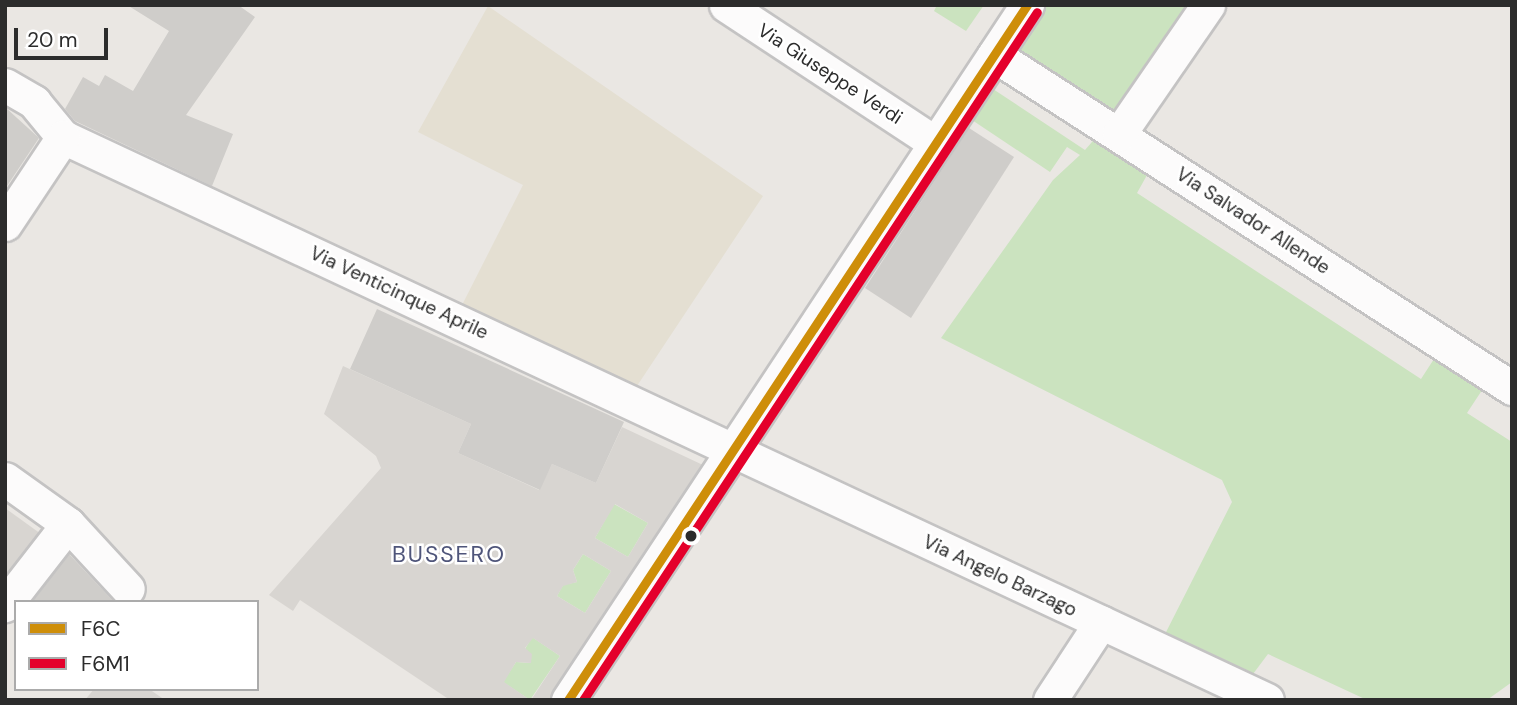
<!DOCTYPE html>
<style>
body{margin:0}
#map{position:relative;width:1517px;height:705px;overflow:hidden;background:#eae7e3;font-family:"DM Sans",sans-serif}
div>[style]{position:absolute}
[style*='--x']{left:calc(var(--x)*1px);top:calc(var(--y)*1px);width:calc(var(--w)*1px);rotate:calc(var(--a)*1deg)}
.education>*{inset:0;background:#e4dfd2}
.green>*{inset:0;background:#cbe3bf}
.plaza>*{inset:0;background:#d8d5d1}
.building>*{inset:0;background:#cfcdca}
.roads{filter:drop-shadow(2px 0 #c4c3c3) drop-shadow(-2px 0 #c4c3c3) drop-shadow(0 2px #c4c3c3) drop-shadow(0 -2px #c4c3c3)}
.street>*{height:33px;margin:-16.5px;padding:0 16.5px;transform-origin:16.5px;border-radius:16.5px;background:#fcfbfb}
.bus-1>*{height:9px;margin:-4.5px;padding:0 4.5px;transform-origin:4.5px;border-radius:4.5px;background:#ce8e09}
.bus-2>*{height:9px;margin:-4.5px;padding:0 4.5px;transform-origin:4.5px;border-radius:4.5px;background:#e4002b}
.dots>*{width:19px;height:19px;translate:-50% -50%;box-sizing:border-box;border:4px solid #fff;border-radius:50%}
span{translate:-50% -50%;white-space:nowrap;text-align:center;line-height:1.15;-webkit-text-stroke:5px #fff;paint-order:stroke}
.street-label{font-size:19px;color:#2c2c2c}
.quarter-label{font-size:23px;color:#4f557a;letter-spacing:2px}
.frame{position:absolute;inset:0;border:7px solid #2c2c2c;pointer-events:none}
.legend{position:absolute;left:14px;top:600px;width:245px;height:91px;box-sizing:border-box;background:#fff;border:2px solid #ababab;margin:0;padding:9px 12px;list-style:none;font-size:21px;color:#2c2c2c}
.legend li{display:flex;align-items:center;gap:14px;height:35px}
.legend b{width:35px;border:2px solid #ababab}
.scale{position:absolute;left:14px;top:28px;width:94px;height:32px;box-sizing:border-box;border:4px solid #2c2c2c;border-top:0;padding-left:9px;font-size:21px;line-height:24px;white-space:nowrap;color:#2c2c2c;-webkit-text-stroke:5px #fff;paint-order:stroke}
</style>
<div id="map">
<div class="education">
<div style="clip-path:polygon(488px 6px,763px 196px,637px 386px,460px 309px,523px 185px,418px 132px)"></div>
</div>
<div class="green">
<div style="clip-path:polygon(937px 5px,984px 5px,966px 31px,934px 11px)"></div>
<div style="clip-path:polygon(1033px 5px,1205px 5px,1119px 129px,1000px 54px)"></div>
<div style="clip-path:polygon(993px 89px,1085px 150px,1105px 127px,1156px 159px,1137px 193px,1421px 379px,1443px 345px,1492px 375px,1467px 413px,1512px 442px,1512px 682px,1487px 700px,1367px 700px,1268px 654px,1247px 682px,1161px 642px,1232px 502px,1222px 480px,941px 338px,1053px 180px,1080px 155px,1067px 147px,1050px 172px,972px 120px)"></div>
<div style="clip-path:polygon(614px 504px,648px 523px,628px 557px,595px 538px)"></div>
<div style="clip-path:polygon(583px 554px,611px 571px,585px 613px,557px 596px,563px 585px,577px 582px,573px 570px)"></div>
<div style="clip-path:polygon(532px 637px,560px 656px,530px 700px,503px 682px,516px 662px,531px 663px,525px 649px)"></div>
</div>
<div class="plaza">
<div style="clip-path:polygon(evenodd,343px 366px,471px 424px,458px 453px,539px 490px,552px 464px,596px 483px,622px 427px,720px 473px,567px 700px,531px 700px,560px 656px,533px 638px,525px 648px,532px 654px,531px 663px,516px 662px,504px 682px,530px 700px,450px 700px,300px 600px,293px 611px,269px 595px,381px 468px,376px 456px,324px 414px,343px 366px,615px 504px,648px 523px,628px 557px,595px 538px,615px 504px,343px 366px,583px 554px,611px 571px,585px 613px,557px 596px,563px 586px,577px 582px,573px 570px,583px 554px)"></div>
<div style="clip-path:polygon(5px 508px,41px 534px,5px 588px)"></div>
<div style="clip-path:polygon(94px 689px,149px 689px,165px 700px,85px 700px)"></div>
</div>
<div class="building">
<div style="clip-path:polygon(127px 5px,238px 5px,255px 17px,186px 115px,233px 134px,212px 186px,75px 121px,65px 109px,83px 77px,99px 86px,105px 75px,133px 91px,169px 31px)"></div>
<div style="clip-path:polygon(5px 107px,39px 138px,5px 189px)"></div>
<div style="clip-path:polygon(969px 128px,1014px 157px,911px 318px,865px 288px)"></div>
<div style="clip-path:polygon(377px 309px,624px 422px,596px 483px,552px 464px,540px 490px,458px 453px,471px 424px,350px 369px)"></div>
<div style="clip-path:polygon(69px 554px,114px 602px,32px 602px)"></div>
</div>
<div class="roads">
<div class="street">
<div style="--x:726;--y:5;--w:250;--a:33.4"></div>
<div style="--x:994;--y:55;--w:616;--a:32.74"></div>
<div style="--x:5;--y:85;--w:34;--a:30"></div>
<div style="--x:34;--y:102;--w:45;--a:50.4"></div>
<div style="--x:63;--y:137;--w:1329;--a:25.06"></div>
<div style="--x:1119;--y:134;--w:157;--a:-55.4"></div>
<div style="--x:5;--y:224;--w:105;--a:-56.3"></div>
<div style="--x:5;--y:479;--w:77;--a:35.5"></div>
<div style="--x:68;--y:524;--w:103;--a:127.9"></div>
<div style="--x:68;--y:524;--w:88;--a:47.3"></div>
<div style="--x:568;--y:700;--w:833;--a:-56.56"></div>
<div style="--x:1050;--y:700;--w:93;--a:-56.8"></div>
</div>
</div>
<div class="bus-1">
<div style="--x:568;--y:700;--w:833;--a:-56.56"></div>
</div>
<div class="bus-2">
<div style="--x:583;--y:700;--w:824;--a:-56.58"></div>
</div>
<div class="dots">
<div style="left:691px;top:536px;background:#2c2c2c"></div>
</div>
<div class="street-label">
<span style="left:830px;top:74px;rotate:33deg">Via Giuseppe Verdi</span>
<span style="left:1253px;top:221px;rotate:33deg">Via Salvador Allende</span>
<span style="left:399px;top:293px;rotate:25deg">Via Venticinque Aprile</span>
<span style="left:1000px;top:576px;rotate:25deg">Via Angelo Barzago</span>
</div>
<div class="quarter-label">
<span style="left:449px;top:554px">BUSSERO</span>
</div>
<div class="frame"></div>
<ul class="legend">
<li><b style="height:9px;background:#ce8e09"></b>F6C</li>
<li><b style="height:9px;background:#e4002b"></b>F6M1</li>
</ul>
<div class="scale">20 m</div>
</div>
